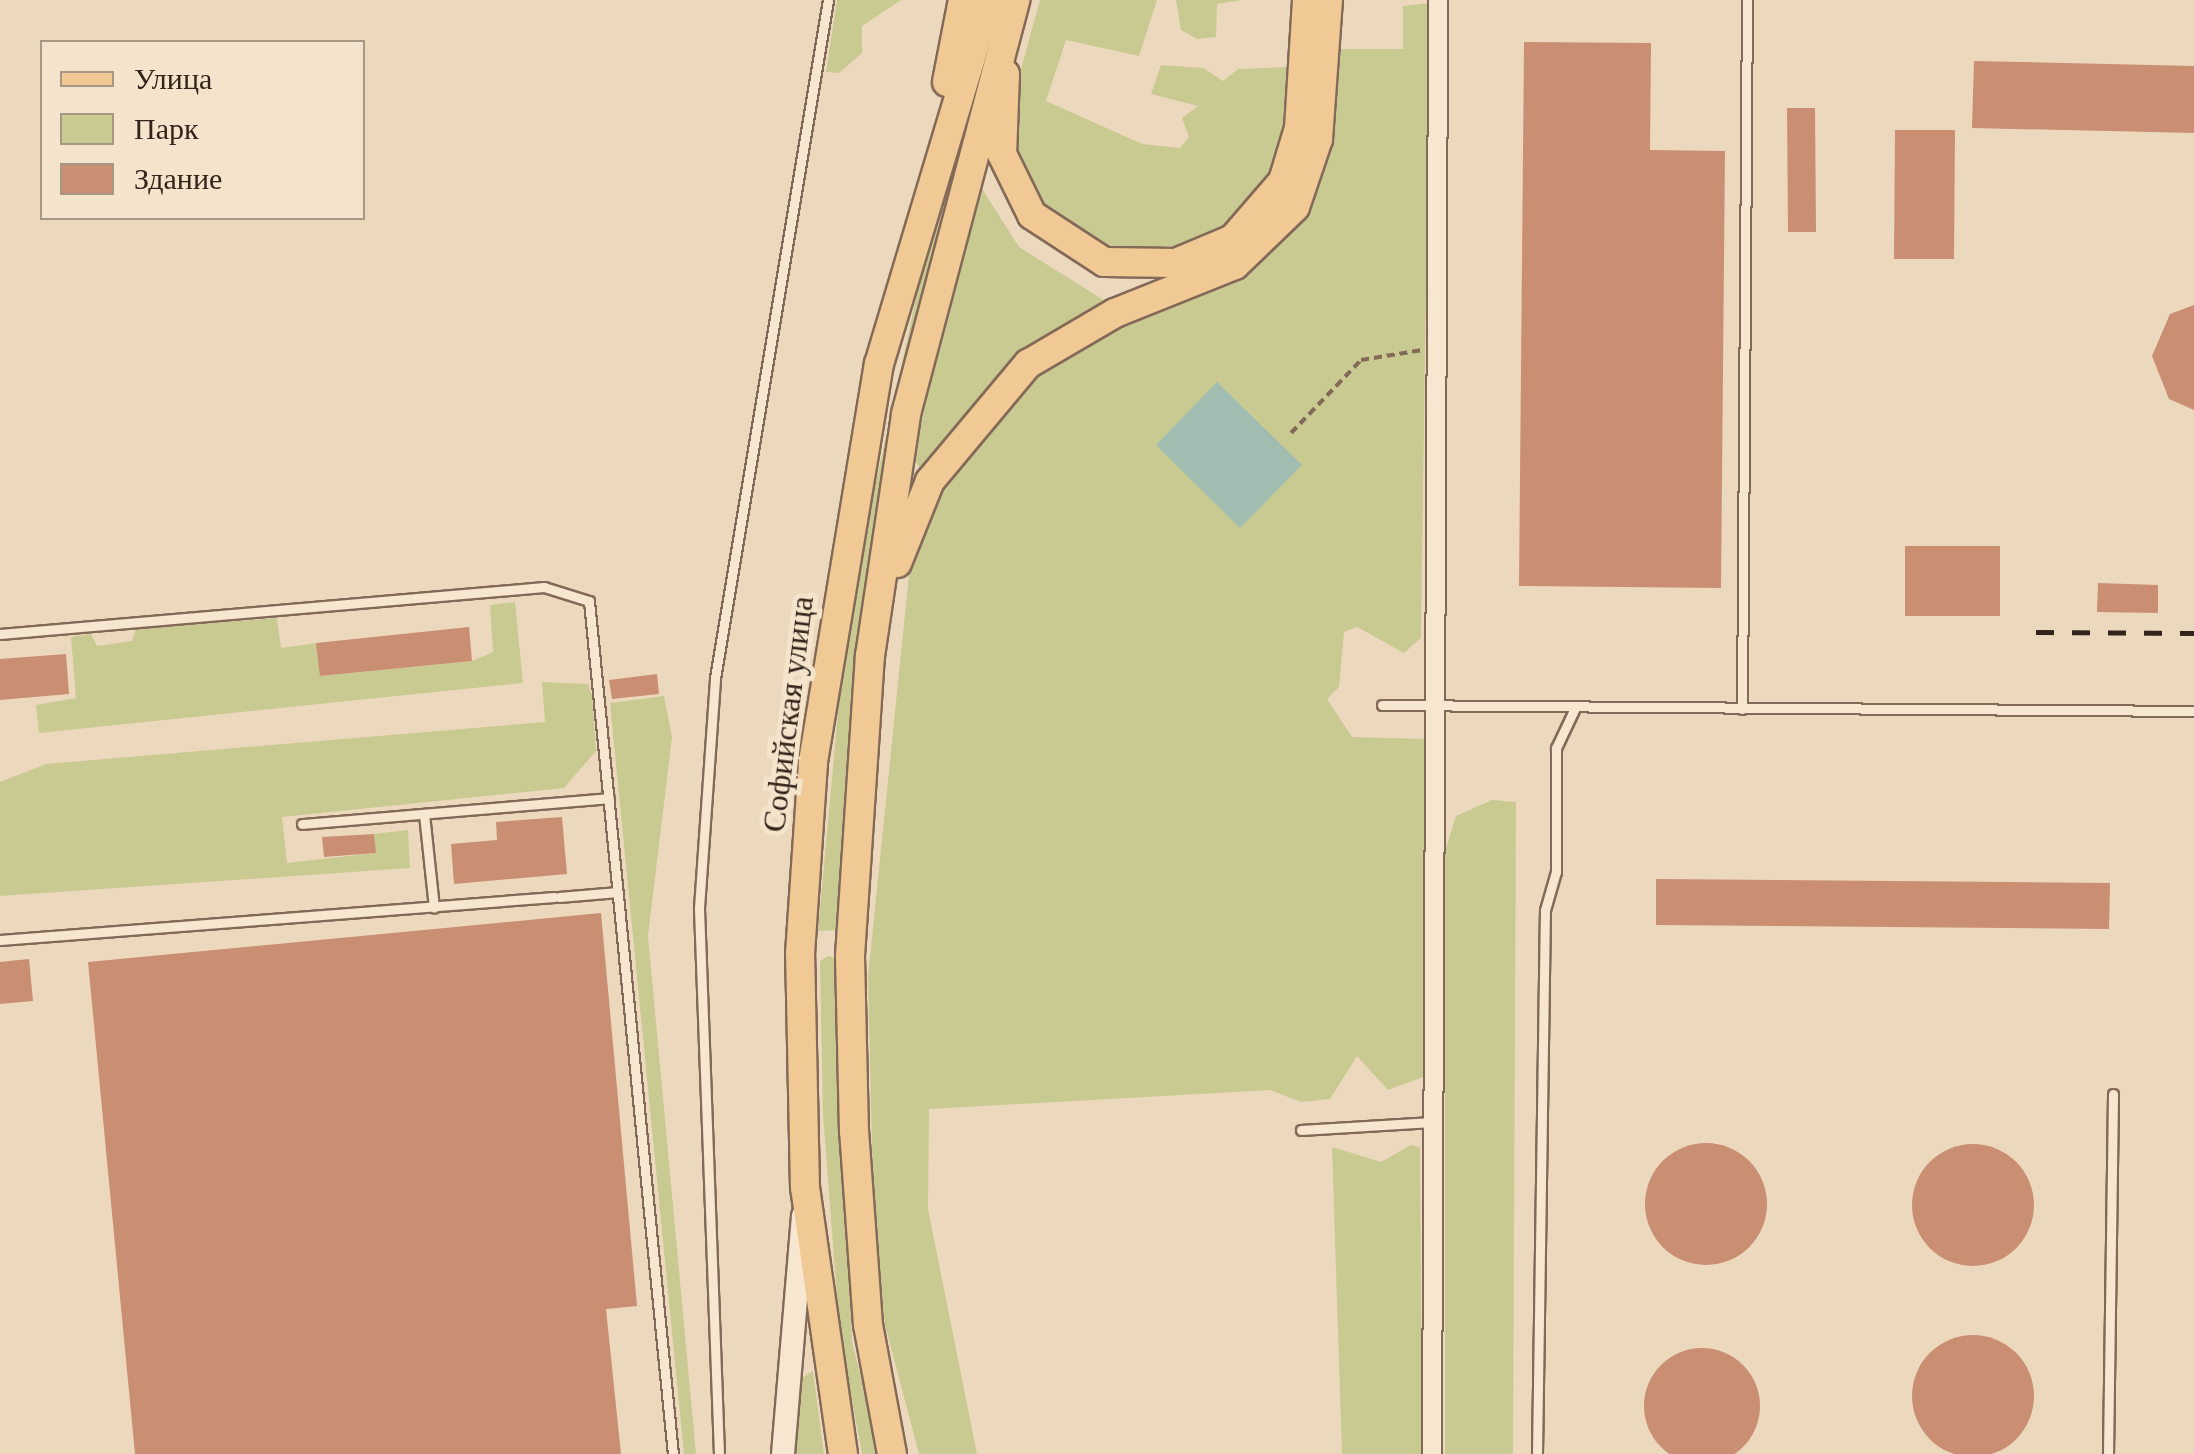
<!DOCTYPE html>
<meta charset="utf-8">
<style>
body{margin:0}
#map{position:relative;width:2194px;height:1454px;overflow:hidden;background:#ecd9bd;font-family:Georgia,serif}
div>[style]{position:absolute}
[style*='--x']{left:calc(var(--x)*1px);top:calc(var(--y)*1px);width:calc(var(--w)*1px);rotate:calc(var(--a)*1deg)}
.green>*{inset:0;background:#c9c992}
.water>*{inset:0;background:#a1bdb2}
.building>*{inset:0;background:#ca8e73}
.round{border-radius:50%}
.path>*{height:4px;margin-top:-2px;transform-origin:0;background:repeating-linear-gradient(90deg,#836957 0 8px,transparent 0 13px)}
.roads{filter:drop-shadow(2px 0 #836957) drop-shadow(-2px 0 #836957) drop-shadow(0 2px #836957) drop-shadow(0 -2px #836957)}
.service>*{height:9px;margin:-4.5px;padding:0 4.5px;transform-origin:4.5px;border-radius:4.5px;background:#f7e7d0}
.minor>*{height:18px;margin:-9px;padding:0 9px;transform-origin:9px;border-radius:9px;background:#f7e7d0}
.tertiary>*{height:22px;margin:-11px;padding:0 11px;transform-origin:11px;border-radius:11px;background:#f7e7d0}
.primary>*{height:28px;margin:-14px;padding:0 14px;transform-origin:14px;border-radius:14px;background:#f0c994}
.rail>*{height:5px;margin-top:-2.5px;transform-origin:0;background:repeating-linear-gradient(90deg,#33241b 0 18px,transparent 0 36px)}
span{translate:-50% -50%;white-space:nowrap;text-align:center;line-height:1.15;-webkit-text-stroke:10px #f4e4cc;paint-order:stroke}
.street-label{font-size:32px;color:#33241b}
.legend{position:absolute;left:40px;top:40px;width:325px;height:180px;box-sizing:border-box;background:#f4e4cc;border:2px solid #a79785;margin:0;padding:12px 18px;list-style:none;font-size:30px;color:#33241b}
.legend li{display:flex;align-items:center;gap:20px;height:50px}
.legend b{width:50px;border:2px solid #a79785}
</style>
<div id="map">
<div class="green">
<div style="clip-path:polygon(837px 0,901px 0,862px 26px,862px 53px,839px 73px,826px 72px)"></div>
<div style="clip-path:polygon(1040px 0,1157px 0,1139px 56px,1066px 40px,1046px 101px,1142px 144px,1180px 148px,1189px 137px,1182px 118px,1198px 106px,1151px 94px,1161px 65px,1203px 68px,1223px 81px,1238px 69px,1292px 67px,1275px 176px,1214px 239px,1169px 254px,1109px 250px,1056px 222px,1025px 182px,1010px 109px)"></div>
<div style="clip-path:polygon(1176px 0,1242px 0,1217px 4px,1216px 37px,1197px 39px,1181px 30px)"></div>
<div style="clip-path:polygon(1430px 3px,1421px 638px,1404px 653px,1357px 627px,1344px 632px,1339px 687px,1327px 699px,1352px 737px,1427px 739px,1426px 1076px,1388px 1090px,1357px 1056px,1330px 1099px,1301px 1102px,1270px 1090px,929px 1109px,928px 1209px,977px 1454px,919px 1454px,885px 1325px,874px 1232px,868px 977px,911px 555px,948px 476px,1012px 391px,1091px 337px,1234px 276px,1280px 243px,1298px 221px,1334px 49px,1403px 49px,1403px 6px)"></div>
<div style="clip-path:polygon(979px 184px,1019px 247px,1110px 304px,1026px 349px,921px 470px,914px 459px,971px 185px)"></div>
<div style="clip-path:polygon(939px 194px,947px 195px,860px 629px,837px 930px,818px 931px,847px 614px)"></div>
<div style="clip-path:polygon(515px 602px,523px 683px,39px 733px,36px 705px,76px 698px,71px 637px,91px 634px,97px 646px,132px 641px,136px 629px,277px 618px,281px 648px,317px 643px,321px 676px,472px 661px,493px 652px,490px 605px)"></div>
<div style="clip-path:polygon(542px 682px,588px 684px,592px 696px,596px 751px,564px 788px,282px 817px,287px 863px,375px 853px,374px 834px,408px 830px,410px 868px,0 896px,0 782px,46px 764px,545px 722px)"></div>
<div style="clip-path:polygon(664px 696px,672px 737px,648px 936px,696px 1454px,684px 1454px,610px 703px)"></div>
<div style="clip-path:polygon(1492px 800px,1516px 802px,1513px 1454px,1445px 1454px,1445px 851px,1456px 816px)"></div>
<div style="clip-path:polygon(828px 956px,836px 958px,852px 1342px,881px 1454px,862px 1454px,840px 1336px,823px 1114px,820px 961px)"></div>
<div style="clip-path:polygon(1411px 1145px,1420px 1147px,1422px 1454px,1342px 1454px,1332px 1147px,1381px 1162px)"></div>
<div style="clip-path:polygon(813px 1371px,824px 1454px,795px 1454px,802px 1378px)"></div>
</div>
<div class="water">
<div style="clip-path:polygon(1217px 382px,1302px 465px,1240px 528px,1156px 445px)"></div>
</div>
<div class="building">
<div style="clip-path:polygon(1524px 42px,1651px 43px,1650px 150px,1725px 151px,1721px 588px,1519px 586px)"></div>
<div style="clip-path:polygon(1974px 61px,2194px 66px,2194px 133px,1972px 128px)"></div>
<div style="clip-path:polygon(1787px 108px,1815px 108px,1816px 232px,1788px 232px)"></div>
<div style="clip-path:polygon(1895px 130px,1955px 130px,1954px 259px,1894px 259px)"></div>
<div style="clip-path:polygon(2194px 305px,2194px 410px,2169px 399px,2152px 356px,2170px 314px)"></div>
<div style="clip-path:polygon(1905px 546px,2000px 546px,2000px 616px,1905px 616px)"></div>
<div style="clip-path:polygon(2098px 583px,2158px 585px,2158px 613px,2097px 612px)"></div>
<div style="clip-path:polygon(469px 627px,472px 661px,320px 676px,316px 643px)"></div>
<div style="clip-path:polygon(66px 654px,69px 694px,0 700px,0 659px)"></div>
<div style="clip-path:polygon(657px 674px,659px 694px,612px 699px,609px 680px)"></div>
<div style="clip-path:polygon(562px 817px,567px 874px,454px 884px,451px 844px,497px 840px,496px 822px)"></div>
<div style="clip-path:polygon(374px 834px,376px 853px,324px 857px,322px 837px)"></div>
<div style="clip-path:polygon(1656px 879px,2110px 883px,2109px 929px,1656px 925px)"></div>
<div style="clip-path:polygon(601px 913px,637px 1306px,606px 1309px,621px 1454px,135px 1454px,88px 962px)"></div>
<div style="clip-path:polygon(29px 959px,33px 1001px,0 1004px,0 962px)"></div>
<div class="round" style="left:1645px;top:1143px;width:122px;height:122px"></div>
<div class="round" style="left:1912px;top:1144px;width:122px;height:122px"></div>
<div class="round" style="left:1912px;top:1335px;width:122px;height:122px"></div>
<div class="round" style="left:1644px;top:1348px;width:116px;height:116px"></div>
</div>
<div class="path">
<div style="--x:1291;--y:433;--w:101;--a:-46.2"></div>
<div style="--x:1361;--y:360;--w:62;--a:-9.3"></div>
</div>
<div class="roads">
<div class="service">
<div style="--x:0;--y:634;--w:546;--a:-4.94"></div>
<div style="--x:544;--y:587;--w:47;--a:17.3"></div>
<div style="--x:589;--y:601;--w:857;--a:84.38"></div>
<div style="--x:1382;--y:705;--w:812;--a:0.42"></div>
<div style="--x:1742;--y:709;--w:709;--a:-89.6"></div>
<div style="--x:424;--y:814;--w:94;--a:83.9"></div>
<div style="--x:302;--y:824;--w:308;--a:-4.8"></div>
<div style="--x:559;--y:897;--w:59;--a:-4.8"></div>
<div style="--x:0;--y:940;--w:556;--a:-4.44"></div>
<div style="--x:1301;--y:1130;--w:131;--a:-3.5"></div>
<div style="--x:719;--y:1454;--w:546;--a:-92.1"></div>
<div style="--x:699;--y:908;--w:231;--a:-86"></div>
<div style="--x:715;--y:678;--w:687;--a:-80.54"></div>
<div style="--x:1537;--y:1454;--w:544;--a:-89.16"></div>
<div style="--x:1545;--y:910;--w:40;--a:-74"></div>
<div style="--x:1556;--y:872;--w:124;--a:-90"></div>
<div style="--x:1556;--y:748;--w:44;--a:-64.6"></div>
<div style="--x:2108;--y:1454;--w:360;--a:-89.2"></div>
</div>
<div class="minor">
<div style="--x:1432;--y:1454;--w:1454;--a:-89.76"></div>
</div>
<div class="tertiary">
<div style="--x:783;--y:1454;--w:239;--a:-85.2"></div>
</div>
<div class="primary">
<div style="--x:1005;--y:74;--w:80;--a:92.1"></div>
<div style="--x:1002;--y:154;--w:68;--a:63.8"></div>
<div style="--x:1032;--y:215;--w:86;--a:33.1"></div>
<div style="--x:1104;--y:262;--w:72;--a:0.8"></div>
<div style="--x:1176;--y:263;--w:62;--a:-22.8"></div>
<div style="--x:1233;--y:239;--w:77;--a:-49.2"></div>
<div style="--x:1283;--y:181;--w:55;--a:-73.2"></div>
<div style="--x:1299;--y:128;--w:128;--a:-86.4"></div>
<div style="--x:947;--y:82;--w:84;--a:-79"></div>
<div style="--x:897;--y:563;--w:88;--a:-68.1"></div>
<div style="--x:930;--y:481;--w:153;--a:-50.1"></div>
<div style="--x:1028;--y:364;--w:101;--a:-30.4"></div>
<div style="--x:1115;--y:313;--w:129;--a:-21.8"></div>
<div style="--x:1235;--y:265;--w:83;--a:-44"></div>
<div style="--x:1295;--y:207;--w:72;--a:-71.3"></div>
<div style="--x:1318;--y:139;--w:139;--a:-85.9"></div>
<div style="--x:843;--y:1454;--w:269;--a:-98.1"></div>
<div style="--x:805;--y:1188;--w:234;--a:-91.2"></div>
<div style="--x:800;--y:954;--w:192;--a:-86.1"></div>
<div style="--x:813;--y:762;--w:403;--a:-80.6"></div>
<div style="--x:879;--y:364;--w:380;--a:-73.3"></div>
<div style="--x:892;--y:1454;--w:131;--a:-100.5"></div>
<div style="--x:868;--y:1325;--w:194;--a:-94.1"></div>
<div style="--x:854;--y:1132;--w:176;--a:-91.3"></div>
<div style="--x:850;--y:956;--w:301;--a:-86.2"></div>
<div style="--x:870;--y:656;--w:245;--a:-81.5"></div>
<div style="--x:906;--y:414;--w:428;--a:-75.2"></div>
</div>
</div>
<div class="rail">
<div style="--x:2036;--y:632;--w:158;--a:0.4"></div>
</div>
<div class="street-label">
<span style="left:788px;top:714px;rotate:-83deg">Софийская улица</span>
</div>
<ul class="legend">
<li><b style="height:12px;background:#f0c994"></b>Улица</li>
<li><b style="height:28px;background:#c9c992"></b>Парк</li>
<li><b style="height:28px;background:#ca8e73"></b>Здание</li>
</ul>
</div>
